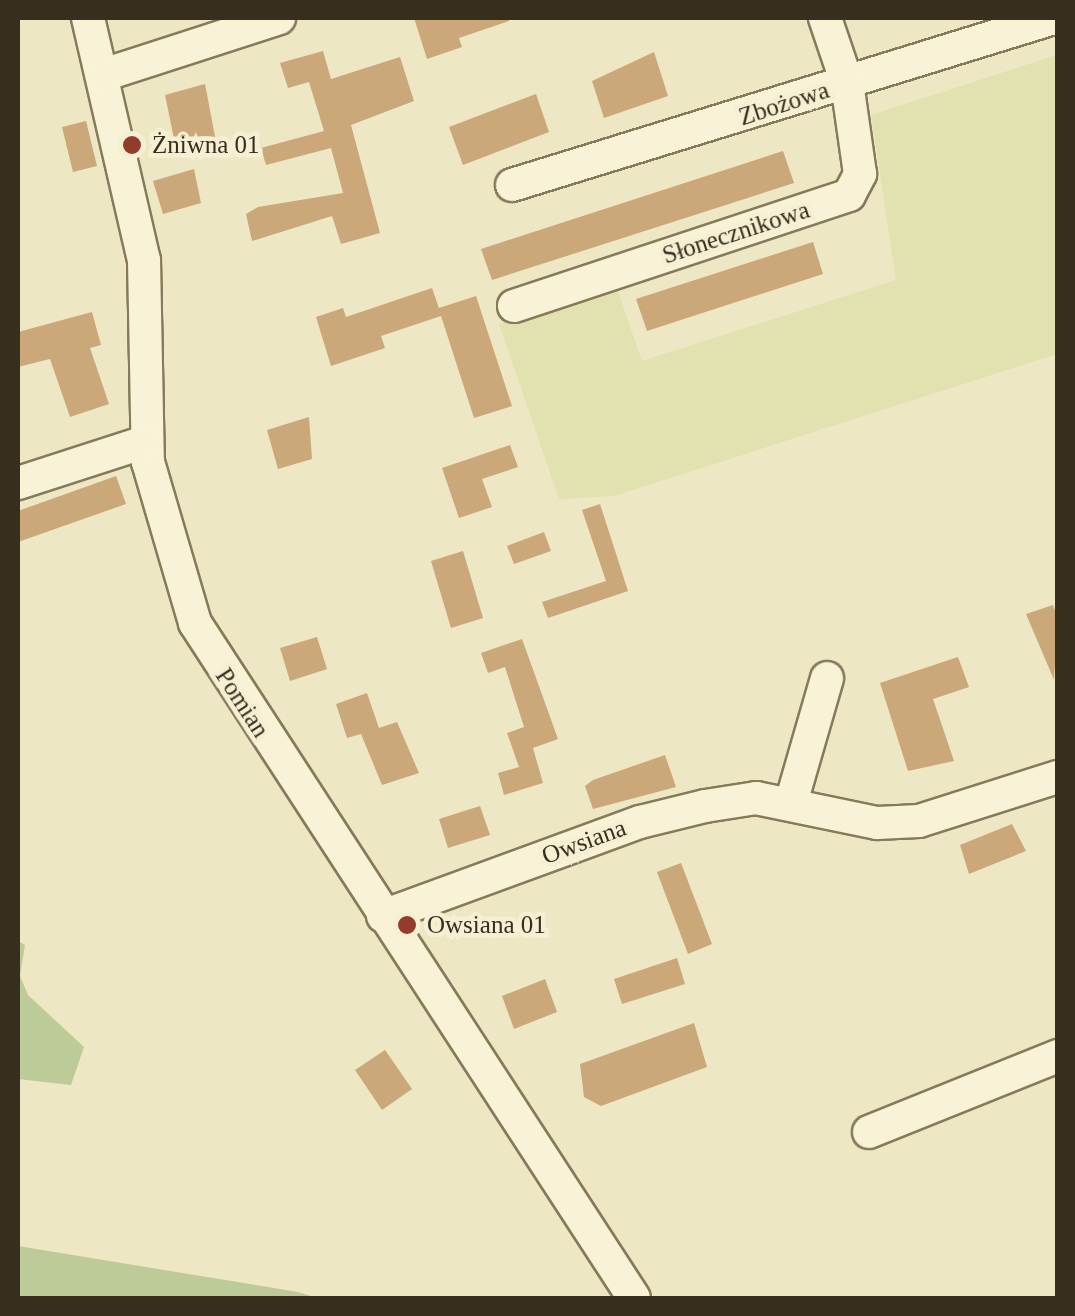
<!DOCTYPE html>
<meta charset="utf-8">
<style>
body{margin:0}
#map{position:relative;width:1075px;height:1316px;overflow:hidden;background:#ede7c3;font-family:"Times New Roman",serif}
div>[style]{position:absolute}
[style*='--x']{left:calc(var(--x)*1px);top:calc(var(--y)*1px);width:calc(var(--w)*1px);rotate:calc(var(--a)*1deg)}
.farmland>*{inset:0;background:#e2e2b1}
.green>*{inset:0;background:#bdcb98}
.building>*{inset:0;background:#caa87a}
.roads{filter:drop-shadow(2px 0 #87795a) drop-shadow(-2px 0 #87795a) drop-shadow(0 2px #87795a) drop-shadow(0 -2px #87795a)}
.minor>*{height:32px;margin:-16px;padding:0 16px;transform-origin:16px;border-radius:16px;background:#f8f3d6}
.dots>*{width:28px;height:28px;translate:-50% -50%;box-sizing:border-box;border:5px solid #f5f0d3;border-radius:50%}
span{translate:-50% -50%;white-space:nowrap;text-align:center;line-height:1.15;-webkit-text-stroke:9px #f5f0d3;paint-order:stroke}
.street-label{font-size:25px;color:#372e1e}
.poi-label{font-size:25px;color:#372e1e}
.left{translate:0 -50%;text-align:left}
.frame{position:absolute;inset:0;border:20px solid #372e1e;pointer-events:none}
</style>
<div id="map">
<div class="farmland">
<div style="clip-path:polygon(1057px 55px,1057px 354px,614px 496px,559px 499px,499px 324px,616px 286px,642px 361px,896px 280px,871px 115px)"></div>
</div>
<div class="green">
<div style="clip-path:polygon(18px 941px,25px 945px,20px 976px,28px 995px,84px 1047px,71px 1085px,18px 1079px)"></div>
<div style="clip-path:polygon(18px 1246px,298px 1292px,317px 1298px,18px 1298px)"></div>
</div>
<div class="building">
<div style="clip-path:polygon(414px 18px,509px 18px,509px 21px,459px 38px,462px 47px,427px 59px)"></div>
<div style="clip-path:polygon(323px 51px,331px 79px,400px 57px,414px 101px,351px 125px,380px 233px,341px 244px,332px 216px,252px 241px,246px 214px,258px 207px,343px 193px,331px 148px,266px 165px,261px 148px,324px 131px,309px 82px,288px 88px,280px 63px)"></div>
<div style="clip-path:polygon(654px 52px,668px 96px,604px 118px,592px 81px)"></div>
<div style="clip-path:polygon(205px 84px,217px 147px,178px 158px,165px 95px)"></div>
<div style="clip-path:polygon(536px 94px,549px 132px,463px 165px,449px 127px)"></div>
<div style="clip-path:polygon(86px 121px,97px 166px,73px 172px,62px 127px)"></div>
<div style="clip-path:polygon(783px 151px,794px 183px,492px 280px,481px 249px)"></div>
<div style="clip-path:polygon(194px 169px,201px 203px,163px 214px,153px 181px)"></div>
<div style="clip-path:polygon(813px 242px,823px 274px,647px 331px,636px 299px)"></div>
<div style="clip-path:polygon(432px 288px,439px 308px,476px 296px,512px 406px,474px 418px,441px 316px,381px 336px,385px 348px,331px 366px,316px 317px,343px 308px,346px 317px)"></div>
<div style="clip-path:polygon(92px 312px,101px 345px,90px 348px,109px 404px,70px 417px,50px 359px,18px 367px,18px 332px)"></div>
<div style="clip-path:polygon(309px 417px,312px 459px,278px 469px,267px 430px)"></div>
<div style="clip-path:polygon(510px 445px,518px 467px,482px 479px,492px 507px,459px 518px,442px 468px)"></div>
<div style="clip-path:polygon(116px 476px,126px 504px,18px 542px,18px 511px)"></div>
<div style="clip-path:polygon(600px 504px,628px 591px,548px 618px,542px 602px,606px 581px,582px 510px)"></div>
<div style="clip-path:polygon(544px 532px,551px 551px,514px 564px,507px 546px)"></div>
<div style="clip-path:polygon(463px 551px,483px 618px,451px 628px,431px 561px)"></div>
<div style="clip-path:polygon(1053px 605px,1058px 619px,1054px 680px,1026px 614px)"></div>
<div style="clip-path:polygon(317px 637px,327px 669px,290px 681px,280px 648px)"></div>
<div style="clip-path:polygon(522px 639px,558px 739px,533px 748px,543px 783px,504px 795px,498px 773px,519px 767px,507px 733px,524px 727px,505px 667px,488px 673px,481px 653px)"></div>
<div style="clip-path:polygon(958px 657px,969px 687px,933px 699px,954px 761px,908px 771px,880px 683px)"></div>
<div style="clip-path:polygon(367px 693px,379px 728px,397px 722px,419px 773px,382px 785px,361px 734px,347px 738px,336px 704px)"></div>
<div style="clip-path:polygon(665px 755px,676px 787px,593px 809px,585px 786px,593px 780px)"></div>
<div style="clip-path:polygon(480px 806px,490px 835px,448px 848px,439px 819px)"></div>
<div style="clip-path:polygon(1012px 824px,1026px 851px,969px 874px,960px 845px)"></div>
<div style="clip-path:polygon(681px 863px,712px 944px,688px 954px,657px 872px)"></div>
<div style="clip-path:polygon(677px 958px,685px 984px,622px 1004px,614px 979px)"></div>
<div style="clip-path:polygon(545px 979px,557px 1012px,514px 1029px,502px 996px)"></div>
<div style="clip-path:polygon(694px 1023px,707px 1067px,601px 1106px,584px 1097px,580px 1064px)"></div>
<div style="clip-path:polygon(385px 1050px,412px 1089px,382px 1110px,355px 1070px)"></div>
</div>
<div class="roads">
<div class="minor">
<div style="--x:88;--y:18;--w:248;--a:77"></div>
<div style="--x:144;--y:260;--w:202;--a:88.9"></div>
<div style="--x:148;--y:462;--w:168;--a:73.7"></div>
<div style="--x:195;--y:623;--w:805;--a:56.96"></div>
<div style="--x:103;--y:75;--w:185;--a:-17.9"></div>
<div style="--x:512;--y:185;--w:567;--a:-17.13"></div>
<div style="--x:514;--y:306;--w:353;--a:-18.3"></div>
<div style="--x:849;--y:195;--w:24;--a:-62"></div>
<div style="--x:860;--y:174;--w:92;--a:-98.1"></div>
<div style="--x:847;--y:83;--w:69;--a:-108.7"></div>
<div style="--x:18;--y:483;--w:133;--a:-17.9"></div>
<div style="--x:791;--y:803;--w:130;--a:-73.9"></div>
<div style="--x:383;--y:916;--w:274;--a:-20.1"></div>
<div style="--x:640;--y:822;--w:67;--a:-13.8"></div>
<div style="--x:705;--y:806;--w:52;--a:-8.9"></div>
<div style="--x:756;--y:798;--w:124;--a:11.7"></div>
<div style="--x:877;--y:823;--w:42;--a:-2.7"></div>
<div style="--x:919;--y:821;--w:146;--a:-17.6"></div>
<div style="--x:869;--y:1132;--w:204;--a:-21.9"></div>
</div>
</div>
<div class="dots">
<div style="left:132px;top:145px;background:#943b2c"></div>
<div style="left:407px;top:925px;background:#943b2c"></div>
</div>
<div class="street-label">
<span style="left:784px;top:104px;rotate:-18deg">Zbożowa</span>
<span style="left:736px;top:233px;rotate:-18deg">Słonecznikowa</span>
<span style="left:242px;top:703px;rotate:57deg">Pomian</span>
<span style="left:584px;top:842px;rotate:-20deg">Owsiana</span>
</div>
<div class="poi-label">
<span class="left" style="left:152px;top:145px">Żniwna 01</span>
<span class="left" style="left:427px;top:925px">Owsiana 01</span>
</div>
<div class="frame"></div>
</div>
